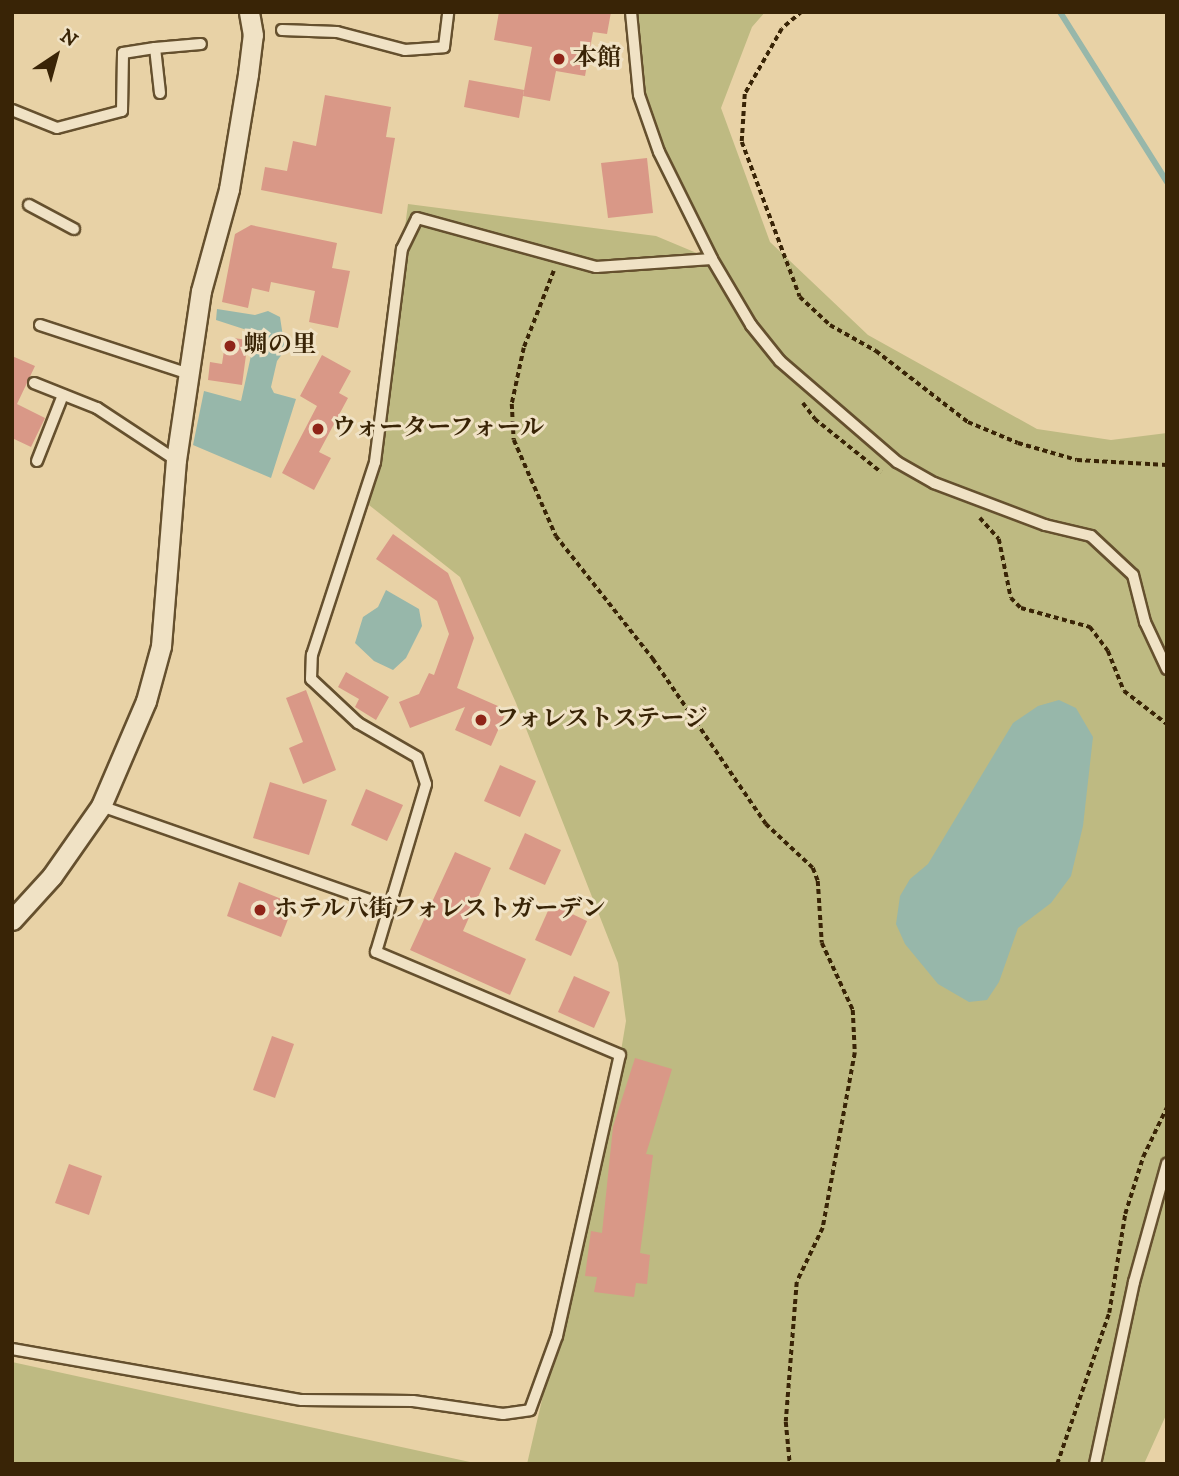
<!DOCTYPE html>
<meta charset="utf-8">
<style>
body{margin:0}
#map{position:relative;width:1179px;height:1476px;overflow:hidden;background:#e8d2a6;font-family:"IM FELL DW Pica","Noto Serif JP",serif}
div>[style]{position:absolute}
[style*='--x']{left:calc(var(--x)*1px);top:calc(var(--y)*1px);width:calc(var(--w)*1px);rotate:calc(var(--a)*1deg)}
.green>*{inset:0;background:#beba82}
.water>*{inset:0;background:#97b7aa}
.stream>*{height:6px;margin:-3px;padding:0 3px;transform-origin:3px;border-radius:3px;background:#97b7aa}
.building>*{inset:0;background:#d99887}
.path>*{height:3.5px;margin-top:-1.75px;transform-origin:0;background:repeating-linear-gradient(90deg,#392406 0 5px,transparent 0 8.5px)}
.roads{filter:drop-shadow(2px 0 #65502e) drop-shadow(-2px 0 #65502e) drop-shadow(0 2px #65502e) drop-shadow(0 -2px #65502e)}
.lane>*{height:10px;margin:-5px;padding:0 5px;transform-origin:5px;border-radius:5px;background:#f0e2c5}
.street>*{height:19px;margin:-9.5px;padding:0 9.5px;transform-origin:9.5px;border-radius:9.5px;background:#f0e2c5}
.dots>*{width:19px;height:19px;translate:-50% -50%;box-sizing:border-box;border:4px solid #f0e2c5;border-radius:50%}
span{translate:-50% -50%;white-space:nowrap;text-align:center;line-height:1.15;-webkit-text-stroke:6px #f0e2c5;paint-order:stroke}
.poi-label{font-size:24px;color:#392406;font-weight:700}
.left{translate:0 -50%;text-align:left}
.frame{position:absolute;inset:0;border:14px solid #392406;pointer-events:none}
.north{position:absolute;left:21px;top:21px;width:70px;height:70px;-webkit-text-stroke:5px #f0e2c5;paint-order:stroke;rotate:36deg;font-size:19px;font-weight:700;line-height:28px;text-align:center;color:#392406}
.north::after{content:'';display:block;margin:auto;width:24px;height:32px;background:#392406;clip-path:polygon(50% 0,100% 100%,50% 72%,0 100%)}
</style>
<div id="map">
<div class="green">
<div style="clip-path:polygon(631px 12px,765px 12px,752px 27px,721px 108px,770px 242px,868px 335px,1037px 429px,1111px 440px,1167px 433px,1167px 1413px,1144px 1464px,527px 1464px,615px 1087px,626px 1021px,618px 963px,516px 703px,460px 577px,369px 505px,408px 204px,656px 236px,711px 259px,666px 170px,633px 80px)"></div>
<div style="clip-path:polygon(12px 1362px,479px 1464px,12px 1464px)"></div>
</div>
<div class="water">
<div style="clip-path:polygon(217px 309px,255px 315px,268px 311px,280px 317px,285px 350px,277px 361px,271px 387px,274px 393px,296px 399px,271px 478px,193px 445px,204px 391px,241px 401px,256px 333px,216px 320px)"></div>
<div style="clip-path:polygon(386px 590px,419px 609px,422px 626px,406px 658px,393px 670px,374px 661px,355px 643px,363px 617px,378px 607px)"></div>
<div style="clip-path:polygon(1059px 700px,1076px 708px,1093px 737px,1083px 826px,1071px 876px,1051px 903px,1018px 928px,999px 982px,987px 1000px,969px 1002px,938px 984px,905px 944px,896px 924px,900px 896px,910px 879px,928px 864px,1013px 723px,1038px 706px)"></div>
</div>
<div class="stream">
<div style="--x:1060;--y:12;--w:201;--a:57.8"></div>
</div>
<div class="building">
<div style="clip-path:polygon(499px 12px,611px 12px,607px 34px,593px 32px,585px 76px,556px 71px,550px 101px,523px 96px,532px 47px,494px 40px)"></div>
<div style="clip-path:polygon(469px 80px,524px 90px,519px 118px,464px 107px)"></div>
<div style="clip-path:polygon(325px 95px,391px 107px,386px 137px,395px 138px,382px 214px,261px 190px,265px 167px,287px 171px,293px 141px,316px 146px)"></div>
<div style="clip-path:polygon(647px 158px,653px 213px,608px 218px,601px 163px)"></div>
<div style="clip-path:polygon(251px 225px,337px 243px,332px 268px,350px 271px,338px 328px,309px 322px,315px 291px,271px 282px,269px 292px,252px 288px,248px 308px,222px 302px,235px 234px)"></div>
<div style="clip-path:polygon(226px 337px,248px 340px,242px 385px,208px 380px,210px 362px,222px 364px)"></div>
<div style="clip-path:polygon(322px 355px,351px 371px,339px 393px,348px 398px,319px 452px,331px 458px,314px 490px,282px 473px,317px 406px,300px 396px)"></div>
<div style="clip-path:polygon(12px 356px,35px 366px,17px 404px,45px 418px,31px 447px,12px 438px)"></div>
<div style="clip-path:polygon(393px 534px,448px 573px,474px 638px,457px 688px,507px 710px,491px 746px,455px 730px,465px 707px,410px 728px,399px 702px,419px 694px,429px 673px,434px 675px,449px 634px,437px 601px,376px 559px)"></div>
<div style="clip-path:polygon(346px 672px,389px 697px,376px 720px,355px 707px,359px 699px,338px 687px)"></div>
<div style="clip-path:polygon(306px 690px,336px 770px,303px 784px,289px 748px,303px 742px,286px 698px)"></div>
<div style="clip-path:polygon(500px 765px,536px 781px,520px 817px,484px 801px)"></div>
<div style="clip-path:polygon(270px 782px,327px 800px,309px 855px,253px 838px)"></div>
<div style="clip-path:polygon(366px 789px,403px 805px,387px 841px,351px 825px)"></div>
<div style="clip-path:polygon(525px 833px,561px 850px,545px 885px,509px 869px)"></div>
<div style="clip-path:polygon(455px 852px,491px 868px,463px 931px,526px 959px,510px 995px,410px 950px)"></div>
<div style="clip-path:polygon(239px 882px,294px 904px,281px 937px,227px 916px)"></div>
<div style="clip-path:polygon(551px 904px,587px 921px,571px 956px,535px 940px)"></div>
<div style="clip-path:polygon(574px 976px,610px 992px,594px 1028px,558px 1012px)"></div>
<div style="clip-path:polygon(272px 1036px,294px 1044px,275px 1098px,253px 1090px)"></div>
<div style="clip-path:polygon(635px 1058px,672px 1069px,646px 1154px,653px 1155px,640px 1253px,650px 1255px,647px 1284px,636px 1283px,634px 1297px,594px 1292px,597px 1277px,585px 1276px,591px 1231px,602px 1233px,613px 1127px)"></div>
<div style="clip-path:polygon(69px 1164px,102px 1176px,89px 1215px,55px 1203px)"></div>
</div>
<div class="path">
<div style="--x:802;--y:12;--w:26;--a:140"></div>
<div style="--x:782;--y:29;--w:75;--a:119.6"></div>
<div style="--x:745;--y:94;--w:48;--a:93.6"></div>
<div style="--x:742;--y:142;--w:165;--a:69.5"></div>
<div style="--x:800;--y:297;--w:41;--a:43"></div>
<div style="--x:830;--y:325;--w:53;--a:29.5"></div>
<div style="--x:876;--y:351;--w:116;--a:37.7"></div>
<div style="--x:968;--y:422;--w:54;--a:22.8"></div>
<div style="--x:1018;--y:443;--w:61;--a:16.1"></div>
<div style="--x:1077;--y:460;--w:90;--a:3.2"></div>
<div style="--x:554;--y:271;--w:83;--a:111.3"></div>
<div style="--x:524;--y:348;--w:57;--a:102.1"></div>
<div style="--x:512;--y:404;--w:36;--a:87"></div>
<div style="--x:514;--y:440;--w:105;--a:66.4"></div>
<div style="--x:556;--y:536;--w:157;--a:51.7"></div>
<div style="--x:653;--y:659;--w:200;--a:55.6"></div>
<div style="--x:766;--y:824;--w:64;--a:43.1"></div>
<div style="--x:813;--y:868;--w:14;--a:69"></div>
<div style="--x:818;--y:881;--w:62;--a:86.3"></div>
<div style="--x:822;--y:943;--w:74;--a:65.2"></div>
<div style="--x:853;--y:1010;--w:43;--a:87.3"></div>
<div style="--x:855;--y:1053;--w:178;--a:100.4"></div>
<div style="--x:823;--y:1228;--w:60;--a:115.7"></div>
<div style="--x:797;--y:1282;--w:140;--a:94.5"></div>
<div style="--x:786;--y:1422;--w:42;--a:84.6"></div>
<div style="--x:803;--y:403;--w:20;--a:53"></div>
<div style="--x:815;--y:419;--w:85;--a:38.8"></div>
<div style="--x:980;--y:518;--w:28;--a:48"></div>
<div style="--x:999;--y:539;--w:60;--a:78.5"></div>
<div style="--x:1011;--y:598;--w:14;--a:45"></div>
<div style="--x:1021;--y:608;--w:72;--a:15.4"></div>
<div style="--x:1090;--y:627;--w:30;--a:53"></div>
<div style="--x:1108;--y:651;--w:43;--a:68.2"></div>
<div style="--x:1124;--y:691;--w:54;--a:37.5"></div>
<div style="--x:1057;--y:1464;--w:160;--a:-71"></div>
<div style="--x:1109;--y:1313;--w:100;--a:-80.8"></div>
<div style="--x:1125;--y:1214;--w:60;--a:-72.5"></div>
<div style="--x:1143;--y:1157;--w:55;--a:-64.4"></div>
</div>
<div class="roads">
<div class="lane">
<div style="--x:631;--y:12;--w:83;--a:84.5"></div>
<div style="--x:639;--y:95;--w:60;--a:70.7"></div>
<div style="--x:659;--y:152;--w:119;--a:63.6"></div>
<div style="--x:712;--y:259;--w:77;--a:59.4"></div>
<div style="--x:751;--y:325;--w:46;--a:51.1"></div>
<div style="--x:780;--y:361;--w:155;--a:40.8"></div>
<div style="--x:897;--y:462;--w:43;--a:29.6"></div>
<div style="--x:934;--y:483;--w:119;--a:20.7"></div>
<div style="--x:1045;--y:525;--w:47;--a:13.4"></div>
<div style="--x:1091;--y:536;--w:57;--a:42.9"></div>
<div style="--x:1133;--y:575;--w:49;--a:75.7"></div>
<div style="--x:1145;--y:622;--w:52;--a:64.9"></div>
<div style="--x:282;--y:30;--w:55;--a:2.1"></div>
<div style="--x:337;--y:32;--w:70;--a:14.8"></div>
<div style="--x:405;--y:50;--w:39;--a:-4"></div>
<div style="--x:444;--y:47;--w:35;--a:-83"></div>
<div style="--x:160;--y:93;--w:45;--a:-96.3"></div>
<div style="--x:155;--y:48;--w:46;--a:-5"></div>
<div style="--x:12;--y:110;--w:48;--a:21.8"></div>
<div style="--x:57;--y:128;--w:67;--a:-14.7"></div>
<div style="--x:122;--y:111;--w:58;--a:-89"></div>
<div style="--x:123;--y:53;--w:32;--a:-9"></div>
<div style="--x:29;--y:205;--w:51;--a:28.1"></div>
<div style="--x:40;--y:325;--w:157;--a:18.2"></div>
<div style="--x:34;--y:383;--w:68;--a:21.6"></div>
<div style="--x:97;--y:408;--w:95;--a:33.4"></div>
<div style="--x:37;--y:461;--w:71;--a:-68.5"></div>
<div style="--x:101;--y:806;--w:306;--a:19.3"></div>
<div style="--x:12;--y:1349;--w:294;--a:10"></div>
<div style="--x:302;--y:1400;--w:111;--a:0.5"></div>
<div style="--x:413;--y:1401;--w:91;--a:8.2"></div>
<div style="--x:503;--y:1414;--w:27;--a:-8"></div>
<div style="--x:530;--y:1410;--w:79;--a:-70"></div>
<div style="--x:557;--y:1336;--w:288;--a:-77.4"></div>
<div style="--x:620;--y:1055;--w:265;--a:-157.1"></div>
<div style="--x:376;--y:952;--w:175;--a:-73.4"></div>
<div style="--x:426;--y:784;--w:28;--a:-108"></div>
<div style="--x:417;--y:757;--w:68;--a:-150"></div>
<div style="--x:358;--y:723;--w:64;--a:-136.9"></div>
<div style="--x:311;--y:679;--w:24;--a:-88"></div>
<div style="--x:312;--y:655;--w:203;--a:-71.9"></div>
<div style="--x:375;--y:462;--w:215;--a:-82.8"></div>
<div style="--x:402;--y:249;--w:34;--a:-64"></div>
<div style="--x:417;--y:218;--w:186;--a:15.3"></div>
<div style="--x:596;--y:267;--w:116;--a:-3.9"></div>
<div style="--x:1095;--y:1464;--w:186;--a:-77.9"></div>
<div style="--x:1134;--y:1282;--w:123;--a:-74.4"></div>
</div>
<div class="street">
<div style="--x:12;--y:920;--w:59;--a:-47.7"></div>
<div style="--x:52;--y:876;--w:85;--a:-55"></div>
<div style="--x:101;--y:806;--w:114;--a:-66.8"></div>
<div style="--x:146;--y:701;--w:57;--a:-74.7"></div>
<div style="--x:161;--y:646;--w:187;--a:-85.4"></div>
<div style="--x:176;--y:460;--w:171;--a:-81.6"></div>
<div style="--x:201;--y:291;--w:106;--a:-74.6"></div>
<div style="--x:229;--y:189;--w:117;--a:-80.6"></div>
<div style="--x:248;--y:74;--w:39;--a:-83"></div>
<div style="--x:253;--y:35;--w:23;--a:-100"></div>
</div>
</div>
<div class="dots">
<div style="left:559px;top:59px;background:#8f2418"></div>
<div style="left:230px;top:346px;background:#8f2418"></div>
<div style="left:318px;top:429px;background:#8f2418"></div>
<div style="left:481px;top:720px;background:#8f2418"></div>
<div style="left:260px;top:910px;background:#8f2418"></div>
</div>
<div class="poi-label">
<span class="left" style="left:573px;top:59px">本館</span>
<span class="left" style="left:244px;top:346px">蜩の里</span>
<span class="left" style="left:332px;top:429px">ウォーターフォール</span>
<span class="left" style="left:495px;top:720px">フォレストステージ</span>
<span class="left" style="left:274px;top:910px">ホテル八街フォレストガーデン</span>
</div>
<div class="frame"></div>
<div class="north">N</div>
</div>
